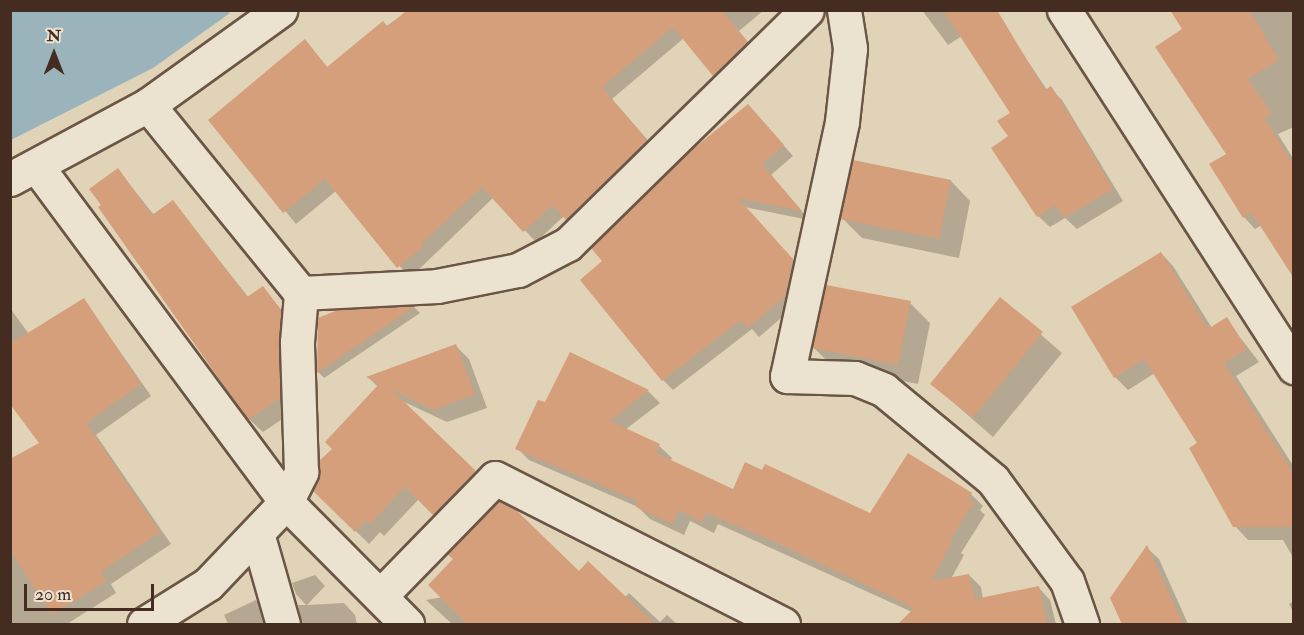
<!DOCTYPE html>
<style>
body{margin:0}
#map{position:relative;width:1304px;height:635px;overflow:hidden;background:#e1d3b7;font-family:"IM FELL Double Pica",serif}
div>[style]{position:absolute}
[style*='--x']{left:calc(var(--x)*1px);top:calc(var(--y)*1px);width:calc(var(--w)*1px);rotate:calc(var(--a)*1deg)}
.water>*{inset:0;background:#9bb4bb}
.shadow>*{inset:0;background:#0003}
.building>*{inset:0;background:#d59f7b}
.roads{filter:drop-shadow(2px 0 #6b5646) drop-shadow(-2px 0 #6b5646) drop-shadow(0 2px #6b5646) drop-shadow(0 -2px #6b5646)}
.street>*{height:33px;margin:-16.5px;padding:0 16.5px;transform-origin:16.5px;border-radius:16.5px;background:#ece2d0}
span{translate:-50% -50%;white-space:nowrap;text-align:center;line-height:1.15;-webkit-text-stroke:5px #ece2d0;paint-order:stroke}
.frame{position:absolute;inset:0;border:12px solid #442c20;pointer-events:none}
.north{position:absolute;left:24px;top:24px;width:60px;height:60px;-webkit-text-stroke:4px #ece2d0;paint-order:stroke;rotate:0deg;font-size:16px;font-weight:700;line-height:24px;text-align:center;color:#442c20}
.north::after{content:'';display:block;margin:auto;width:21px;height:27px;background:#442c20;clip-path:polygon(50% 0,100% 100%,50% 72%,0 100%)}
.scale{position:absolute;left:24px;top:584px;width:130px;height:27px;box-sizing:border-box;border:3px solid #442c20;border-top:0;padding-left:8px;font-size:18px;line-height:21px;white-space:nowrap;color:#442c20;-webkit-text-stroke:4px #ece2d0;paint-order:stroke}
</style>
<div id="map">
<div class="water">
<div style="clip-path:polygon(228px 11px,230px 13px,153px 68px,11px 140px,11px 11px)"></div>
</div>
<div class="shadow">
<div style="clip-path:polygon(409px 10px,764px 10px,739px 31px,758px 54px,725px 86px,684px 38px,612px 99px,658px 152px,578px 230px,564px 216px,536px 242px,494px 197px,410px 278px,336px 191px,296px 224px,210px 120px,305px 41px,328px 68px)"></div>
<div style="clip-path:polygon(922px 10px,994px 10px,1047px 90px,1050px 88px,1062px 100px,1123px 201px,1077px 229px,1065px 218px,1050px 227px,1038px 216px,1010px 136px,1012px 113px,962px 36px,948px 45px)"></div>
<div style="clip-path:polygon(1172px 10px,1294px 10px,1294px 127px,1278px 134px,1294px 160px,1294px 274px,1262px 225px,1255px 229px,1244px 217px,1228px 154px,1184px 29px)"></div>
<div style="clip-path:polygon(758px 116px,793px 156px,771px 175px,809px 220px,744px 207px,802px 271px,795px 306px,759px 337px,752px 329px,673px 390px,663px 380px)"></div>
<div style="clip-path:polygon(118px 170px,154px 215px,173px 202px,249px 298px,263px 288px,294px 325px,293px 412px,263px 432px,249px 419px)"></div>
<div style="clip-path:polygon(951px 181px,970px 201px,959px 258px,862px 238px,842px 218px)"></div>
<div style="clip-path:polygon(1161px 253px,1173px 266px,1212px 328px,1226px 319px,1259px 362px,1236px 376px,1294px 467px,1294px 559px,1283px 540px,1248px 540px,1235px 526px,1200px 443px,1155px 373px,1128px 390px,1115px 377px)"></div>
<div style="clip-path:polygon(1000px 299px,1062px 353px,993px 437px,932px 384px)"></div>
<div style="clip-path:polygon(84px 300px,151px 396px,96px 435px,171px 544px,111px 584px,116px 593px,67px 624px,10px 624px,10px 461px,41px 443px,10px 401px,10px 308px,29px 334px)"></div>
<div style="clip-path:polygon(910px 303px,930px 323px,918px 384px,834px 368px,814px 348px)"></div>
<div style="clip-path:polygon(414px 307px,420px 313px,324px 378px,318px 372px,319px 319px,338px 311px)"></div>
<div style="clip-path:polygon(456px 346px,469px 359px,487px 408px,447px 422px,400px 400px,488px 485px,447px 527px,419px 499px,384px 536px,380px 532px,369px 544px,315px 491px,333px 449px,378px 387px,369px 378px)"></div>
<div style="clip-path:polygon(571px 354px,649px 392px,660px 403px,625px 430px,659px 446px,672px 458px,670px 461px,733px 491px,870px 515px,971px 494px,983px 506px,980px 510px,985px 515px,961px 553px,964px 555px,951px 579px,969px 575px,981px 587px,983px 599px,1038px 587px,1050px 600px,1056px 624px,900px 624px,912px 612px,718px 524px,714px 533px,690px 521px,684px 535px,650px 519px,638px 507px,529px 460px,517px 448px,546px 404px)"></div>
<div style="clip-path:polygon(1147px 548px,1159px 559px,1188px 624px,1122px 624px,1111px 599px)"></div>
<div style="clip-path:polygon(579px 573px,624px 598px,629px 593px,660px 622px,667px 615px,677px 624px,452px 624px,426px 600px)"></div>
<div style="clip-path:polygon(315px 575px,325px 586px,307px 605px,344px 603px,355px 615px,357px 624px,302px 624px,298px 605px,306px 605px,296px 594px,292px 583px)"></div>
<div style="clip-path:polygon(256px 600px,267px 611px,271px 624px,228px 624px,224px 615px)"></div>
<div style="clip-path:polygon(1294px 601px,1294px 613px,1289px 604px)"></div>
</div>
<div class="building">
<div style="clip-path:polygon(407px 10px,722px 10px,747px 42px,713px 76px,673px 27px,602px 87px,647px 140px,566px 220px,553px 205px,523px 232px,482px 187px,421px 244px,423px 247px,397px 268px,325px 179px,283px 213px,208px 120px,305px 39px,327px 67px,383px 21px,388px 27px)"></div>
<div style="clip-path:polygon(943px 10px,997px 10px,1045px 90px,1051px 86px,1068px 112px,1113px 189px,1064px 218px,1056px 205px,1037px 217px,991px 148px,1008px 136px,997px 121px,1010px 113px)"></div>
<div style="clip-path:polygon(1170px 10px,1249px 10px,1279px 60px,1248px 79px,1272px 114px,1265px 118px,1293px 165px,1293px 277px,1252px 213px,1243px 218px,1209px 164px,1226px 154px,1155px 47px,1182px 29px)"></div>
<div style="clip-path:polygon(748px 104px,784px 145px,762px 164px,802px 211px,738px 198px,793px 259px,785px 296px,748px 328px,741px 320px,662px 381px,580px 280px,602px 261px,591px 248px,682px 158px)"></div>
<div style="clip-path:polygon(853px 160px,951px 180px,939px 239px,840px 219px)"></div>
<div style="clip-path:polygon(118px 168px,152px 215px,173px 200px,247px 297px,263px 286px,281px 310px,280px 398px,248px 420px,98px 207px,101px 205px,89px 189px)"></div>
<div style="clip-path:polygon(1161px 252px,1208px 329px,1227px 317px,1247px 349px,1224px 363px,1293px 473px,1293px 527px,1233px 527px,1189px 448px,1197px 443px,1144px 359px,1114px 378px,1071px 307px)"></div>
<div style="clip-path:polygon(826px 285px,911px 301px,898px 365px,812px 348px)"></div>
<div style="clip-path:polygon(1000px 297px,1043px 332px,973px 418px,930px 384px)"></div>
<div style="clip-path:polygon(84px 298px,141px 384px,86px 423px,160px 532px,101px 572px,106px 581px,52px 615px,10px 550px,10px 459px,39px 443px,10px 404px,10px 344px)"></div>
<div style="clip-path:polygon(415px 306px,317px 373px,318px 318px,338px 310px)"></div>
<div style="clip-path:polygon(456px 344px,475px 394px,433px 410px,391px 389px,476px 471px,433px 515px,405px 487px,370px 524px,366px 520px,355px 532px,313px 491px,319px 482px,319px 461px,332px 449px,325px 442px,379px 384px,366px 377px)"></div>
<div style="clip-path:polygon(570px 352px,649px 390px,610px 421px,660px 444px,656px 453px,733px 489px,745px 462px,762px 470px,765px 464px,870px 513px,908px 453px,972px 493px,968px 498px,974px 502px,950px 540px,952px 542px,931px 581px,969px 574px,975px 599px,1039px 586px,1047px 624px,898px 624px,914px 608px,769px 539px,706px 513px,702px 522px,678px 510px,672px 524px,636px 507px,638px 501px,515px 449px,538px 400px,545px 402px)"></div>
<div style="clip-path:polygon(499px 501px,516px 510px,579px 571px,588px 561px,655px 624px,467px 624px,428px 585px,453px 559px,447px 554px)"></div>
<div style="clip-path:polygon(1147px 545px,1183px 624px,1122px 624px,1110px 598px)"></div>
</div>
<div class="roads">
<div class="street">
<div style="--x:844;--y:10;--w:39;--a:81"></div>
<div style="--x:850;--y:49;--w:73;--a:96.3"></div>
<div style="--x:842;--y:122;--w:260;--a:102.2"></div>
<div style="--x:787;--y:376;--w:68;--a:1.7"></div>
<div style="--x:855;--y:378;--w:31;--a:22"></div>
<div style="--x:884;--y:390;--w:141;--a:39.5"></div>
<div style="--x:993;--y:480;--w:125;--a:53.8"></div>
<div style="--x:1067;--y:581;--w:46;--a:70.8"></div>
<div style="--x:1064;--y:10;--w:425;--a:57.2"></div>
<div style="--x:148;--y:105;--w:242;--a:50.9"></div>
<div style="--x:301;--y:293;--w:136;--a:-2.9"></div>
<div style="--x:437;--y:286;--w:83;--a:-11.2"></div>
<div style="--x:518;--y:270;--w:56;--a:-27.5"></div>
<div style="--x:568;--y:244;--w:334;--a:-44.4"></div>
<div style="--x:38;--y:168;--w:416;--a:53.4"></div>
<div style="--x:286;--y:502;--w:172;--a:45.2"></div>
<div style="--x:10;--y:179;--w:157;--a:-28.2"></div>
<div style="--x:148;--y:105;--w:163;--a:-35.7"></div>
<div style="--x:257;--y:533;--w:95;--a:74.1"></div>
<div style="--x:381;--y:595;--w:163;--a:-45.7"></div>
<div style="--x:495;--y:478;--w:323;--a:26.9"></div>
<div style="--x:144;--y:624;--w:75;--a:-32"></div>
<div style="--x:208;--y:584;--w:113;--a:-46.4"></div>
<div style="--x:286;--y:502;--w:34;--a:-63"></div>
<div style="--x:301;--y:472;--w:130;--a:-91.8"></div>
<div style="--x:297;--y:342;--w:49;--a:-85.3"></div>
</div>
</div>
<div class="frame"></div>
<div class="north">N</div>
<div class="scale">20 m</div>
</div>
